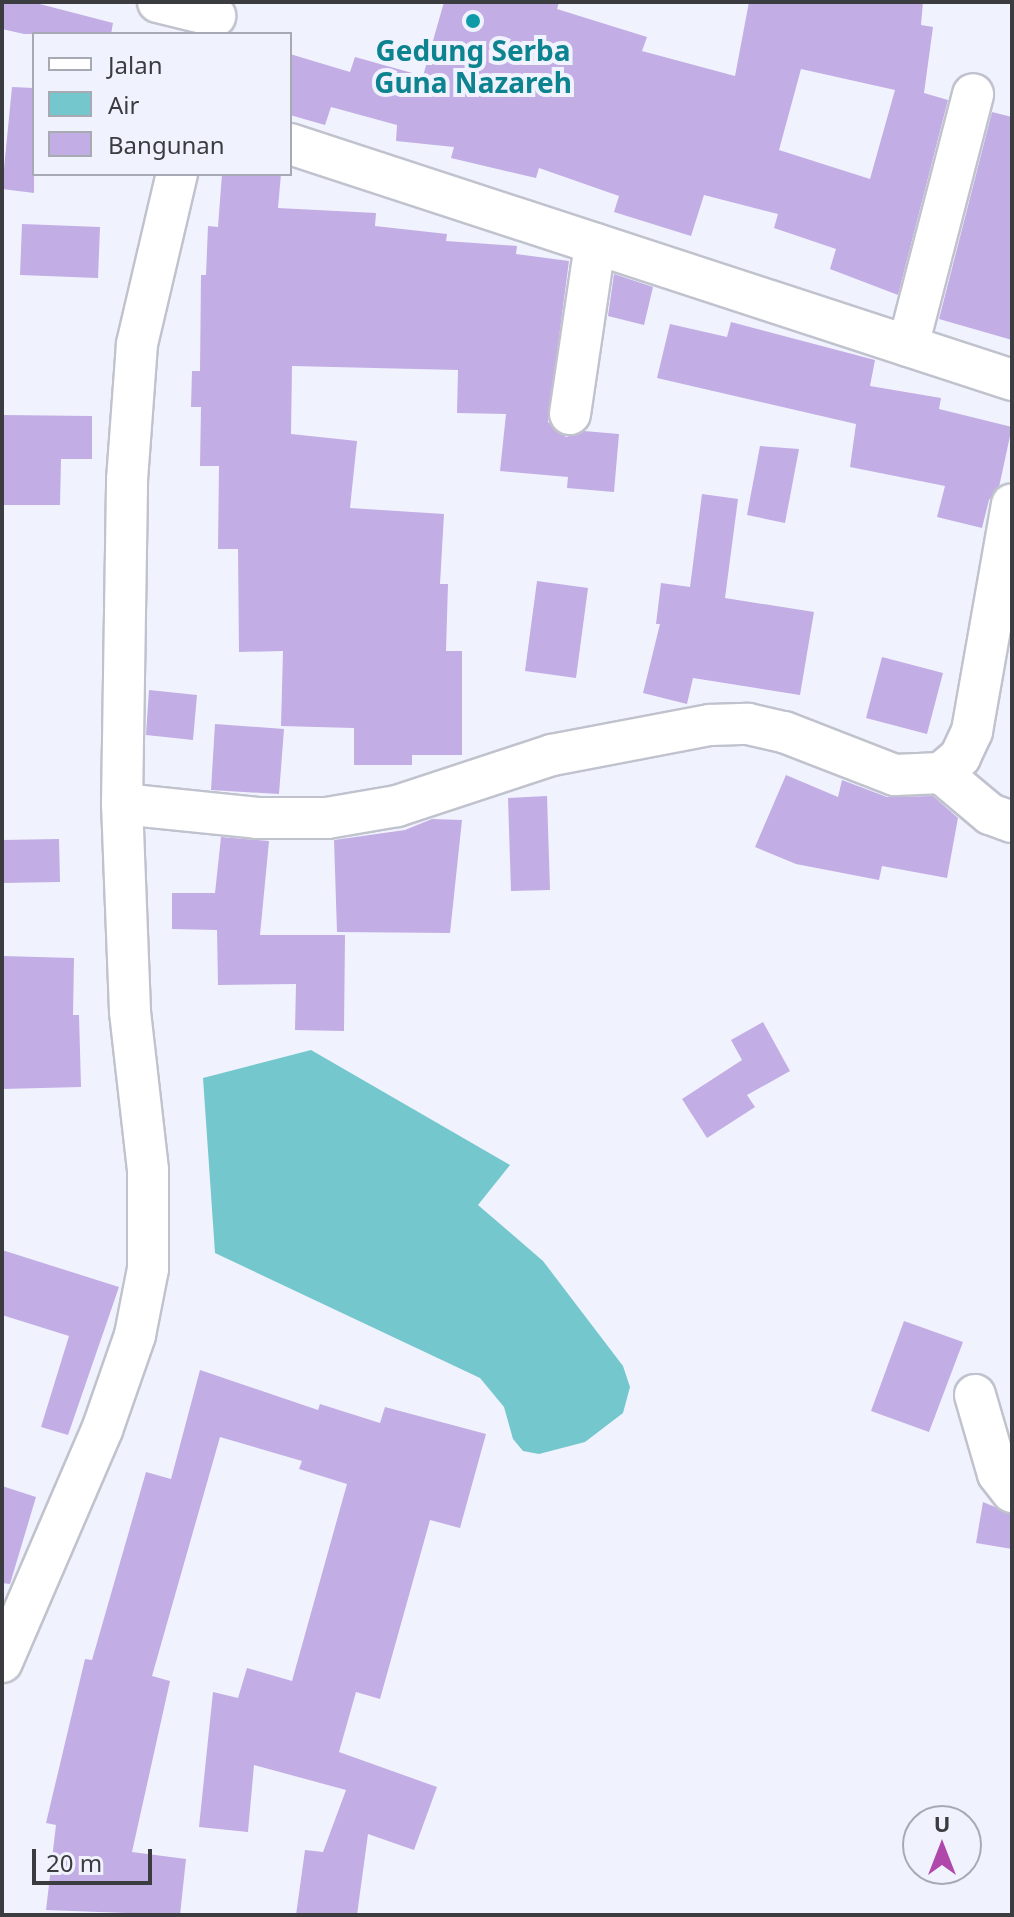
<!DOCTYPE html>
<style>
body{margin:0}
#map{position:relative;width:1014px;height:1917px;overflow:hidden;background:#f0f3fe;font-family:"Noto Sans",sans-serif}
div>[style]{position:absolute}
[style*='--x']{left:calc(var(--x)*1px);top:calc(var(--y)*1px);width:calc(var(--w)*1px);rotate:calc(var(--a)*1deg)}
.water>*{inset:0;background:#75c7ce}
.building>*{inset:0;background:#c3ade5}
.roads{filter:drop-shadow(2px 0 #c0c3cd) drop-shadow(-2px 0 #c0c3cd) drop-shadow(0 2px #c0c3cd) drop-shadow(0 -2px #c0c3cd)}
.minor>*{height:40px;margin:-20px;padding:0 20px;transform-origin:20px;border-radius:20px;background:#fff}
.dots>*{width:22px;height:22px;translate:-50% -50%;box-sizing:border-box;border:4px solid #f0f3fe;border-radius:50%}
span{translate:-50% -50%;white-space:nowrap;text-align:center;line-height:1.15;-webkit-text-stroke:8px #f0f3fe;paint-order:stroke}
.culture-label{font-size:28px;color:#0d838f;font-weight:700}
.frame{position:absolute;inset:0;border:4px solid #3a3c40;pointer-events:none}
.legend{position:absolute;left:32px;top:32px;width:260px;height:144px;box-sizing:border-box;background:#f0f3fe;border:2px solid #a7aab2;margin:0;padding:10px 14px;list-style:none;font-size:24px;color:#3a3c40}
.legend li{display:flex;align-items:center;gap:16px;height:40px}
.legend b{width:40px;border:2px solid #a7aab2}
.north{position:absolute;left:902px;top:1805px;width:80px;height:80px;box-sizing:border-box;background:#f0f3fe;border:2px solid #a7aab2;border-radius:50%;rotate:0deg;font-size:22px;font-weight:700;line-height:32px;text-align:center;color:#3a3c40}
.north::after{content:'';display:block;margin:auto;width:28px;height:36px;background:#b048ab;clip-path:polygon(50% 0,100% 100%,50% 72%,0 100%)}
.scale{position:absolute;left:32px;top:1849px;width:120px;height:36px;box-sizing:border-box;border:4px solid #3a3c40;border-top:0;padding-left:10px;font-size:24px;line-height:28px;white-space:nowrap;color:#3a3c40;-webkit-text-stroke:6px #f0f3fe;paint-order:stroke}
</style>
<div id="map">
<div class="water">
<div style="clip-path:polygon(311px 1050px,510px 1165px,478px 1205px,543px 1261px,623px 1366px,630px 1387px,623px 1413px,585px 1442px,539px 1454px,523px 1451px,513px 1439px,504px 1407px,480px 1378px,215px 1253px,203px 1078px)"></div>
</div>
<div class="building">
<div style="clip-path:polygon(2px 2px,32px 2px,113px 23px,111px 34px,24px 34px,2px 29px)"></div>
<div style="clip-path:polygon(evenodd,444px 2px,559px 2px,557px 9px,647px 37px,642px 51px,735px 76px,749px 2px,923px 2px,921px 25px,933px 27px,924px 93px,948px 100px,898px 295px,830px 269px,836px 249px,774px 228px,778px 214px,704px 195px,691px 236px,614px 212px,619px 196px,539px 168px,536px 178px,451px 158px,454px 147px,396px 141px,397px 125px,331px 107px,325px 125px,290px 115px,290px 54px,350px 72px,355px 57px,423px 76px,444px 2px,801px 69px,895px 90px,870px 179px,779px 150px,801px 69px)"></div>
<div style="clip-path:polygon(12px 87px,34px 88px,34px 193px,2px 189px)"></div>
<div style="clip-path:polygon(992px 112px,1012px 117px,1012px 340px,939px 319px)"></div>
<div style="clip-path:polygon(222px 174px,281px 174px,278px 208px,376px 213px,375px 226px,447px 234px,446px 241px,517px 246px,516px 254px,569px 261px,548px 422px,566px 437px,584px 431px,619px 434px,614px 492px,567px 488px,568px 477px,500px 471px,506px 414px,457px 413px,458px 370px,292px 366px,291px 434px,357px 441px,350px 508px,444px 514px,440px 584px,448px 584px,446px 651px,462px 651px,462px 755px,412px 755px,412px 765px,354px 765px,354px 728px,281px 726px,283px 651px,239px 652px,238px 549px,218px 549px,219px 466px,200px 466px,201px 407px,191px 407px,192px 371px,200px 371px,201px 275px,206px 275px,208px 226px,218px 227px)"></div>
<div style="clip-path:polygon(22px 224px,100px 227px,98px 278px,20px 275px)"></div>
<div style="clip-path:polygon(614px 274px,653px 287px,644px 325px,608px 316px)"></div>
<div style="clip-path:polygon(731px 322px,875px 360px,870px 386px,941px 398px,939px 409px,1012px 427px,999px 487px,989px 500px,982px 528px,937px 517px,945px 486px,850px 467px,856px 424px,657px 378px,670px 324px,727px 337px)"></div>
<div style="clip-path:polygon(2px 415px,92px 416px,92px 459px,61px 459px,60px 505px,2px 505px)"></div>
<div style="clip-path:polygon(760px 446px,799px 449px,785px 523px,747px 515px)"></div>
<div style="clip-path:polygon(702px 494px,738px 499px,725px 598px,814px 612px,800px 695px,693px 678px,687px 704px,643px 693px,660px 624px,656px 624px,661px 583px,690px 587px)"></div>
<div style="clip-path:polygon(537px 581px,588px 588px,576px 678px,525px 671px)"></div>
<div style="clip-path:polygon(882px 657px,943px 673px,927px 734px,866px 718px)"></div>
<div style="clip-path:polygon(149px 690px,197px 695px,193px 740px,146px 735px)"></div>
<div style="clip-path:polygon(215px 724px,284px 729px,279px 794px,211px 790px)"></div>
<div style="clip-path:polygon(786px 775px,838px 797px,842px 780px,887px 797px,933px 796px,958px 818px,947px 878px,882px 866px,879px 880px,796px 864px,755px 847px)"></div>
<div style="clip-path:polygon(547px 796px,550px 890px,511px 891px,508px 798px)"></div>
<div style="clip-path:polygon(432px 819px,462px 820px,450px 933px,337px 932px,334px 840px,405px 830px)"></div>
<div style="clip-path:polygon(221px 837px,269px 841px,260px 935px,345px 935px,344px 1031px,295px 1030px,296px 984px,218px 985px,217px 930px,172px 929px,172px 893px,215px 893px)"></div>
<div style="clip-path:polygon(59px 839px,60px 882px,2px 883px,2px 840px)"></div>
<div style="clip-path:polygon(2px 956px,74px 958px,73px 1015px,79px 1015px,81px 1087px,2px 1089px)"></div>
<div style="clip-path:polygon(763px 1022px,790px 1071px,747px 1095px,755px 1107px,707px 1138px,682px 1099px,742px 1060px,731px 1040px)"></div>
<div style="clip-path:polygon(2px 1250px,119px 1287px,68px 1435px,41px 1427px,69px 1336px,2px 1315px)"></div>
<div style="clip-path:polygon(904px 1321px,963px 1342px,929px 1432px,871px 1411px)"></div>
<div style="clip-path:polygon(200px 1370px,318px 1410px,320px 1404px,380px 1423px,385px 1407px,486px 1434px,460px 1528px,430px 1520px,380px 1699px,356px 1692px,339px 1752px,437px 1787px,414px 1850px,368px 1834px,357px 1915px,296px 1915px,305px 1850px,323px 1852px,346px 1790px,254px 1765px,248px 1832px,199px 1827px,213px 1692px,238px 1698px,247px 1668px,292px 1681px,347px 1484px,299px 1469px,302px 1461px,220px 1437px,152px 1676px,170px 1681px,132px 1852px,186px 1859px,180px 1915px,46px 1910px,56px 1825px,46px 1823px,85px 1659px,92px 1660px,146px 1472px,171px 1479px)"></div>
<div style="clip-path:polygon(2px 1486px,36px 1497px,10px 1584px,2px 1583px)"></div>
<div style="clip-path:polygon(983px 1502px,1012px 1514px,1012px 1549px,976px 1543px)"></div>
</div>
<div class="roads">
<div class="minor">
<div style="--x:158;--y:2;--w:59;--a:13.8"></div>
<div style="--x:290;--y:144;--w:760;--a:18.1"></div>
<div style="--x:908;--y:346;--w:260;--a:-75.5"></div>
<div style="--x:570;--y:414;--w:172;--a:-81.6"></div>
<div style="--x:941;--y:773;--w:64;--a:39.9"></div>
<div style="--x:990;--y:814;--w:23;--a:20"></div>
<div style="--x:122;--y:804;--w:136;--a:5.9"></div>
<div style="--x:257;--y:818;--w:70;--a:0"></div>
<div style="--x:327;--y:818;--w:71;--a:-9.7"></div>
<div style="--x:397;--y:806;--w:163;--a:-18.2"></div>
<div style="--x:552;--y:755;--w:161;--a:-10.8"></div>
<div style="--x:710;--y:725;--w:38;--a:-2"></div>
<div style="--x:748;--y:724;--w:37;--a:13"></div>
<div style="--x:784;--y:732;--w:119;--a:21.2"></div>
<div style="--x:895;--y:775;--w:46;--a:-2.5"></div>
<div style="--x:941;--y:773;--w:25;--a:-40"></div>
<div style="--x:960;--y:757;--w:29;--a:-65"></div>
<div style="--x:972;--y:731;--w:230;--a:-80"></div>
<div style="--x:975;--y:1395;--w:82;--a:73.8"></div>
<div style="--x:998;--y:1474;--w:23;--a:52"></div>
<div style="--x:2;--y:1662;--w:253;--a:-66.7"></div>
<div style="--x:102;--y:1430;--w:101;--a:-70.8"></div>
<div style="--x:135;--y:1335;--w:67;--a:-78.9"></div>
<div style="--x:148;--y:1269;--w:99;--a:-90"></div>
<div style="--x:148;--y:1170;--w:160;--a:-96.5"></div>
<div style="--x:130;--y:1011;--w:207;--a:-92.2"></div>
<div style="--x:122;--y:804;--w:324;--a:-89.1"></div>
<div style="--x:127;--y:480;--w:136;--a:-85.8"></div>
<div style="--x:137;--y:344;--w:175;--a:-76.8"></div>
</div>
</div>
<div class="dots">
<div style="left:473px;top:21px;background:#0f9aa8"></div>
</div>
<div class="culture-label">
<span style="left:473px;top:66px">Gedung Serba<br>Guna Nazareh</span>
</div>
<div class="frame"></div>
<ul class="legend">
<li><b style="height:10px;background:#fff"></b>Jalan</li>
<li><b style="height:22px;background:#75c7ce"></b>Air</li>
<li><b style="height:22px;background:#c3ade5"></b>Bangunan</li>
</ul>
<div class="north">U</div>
<div class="scale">20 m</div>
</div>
